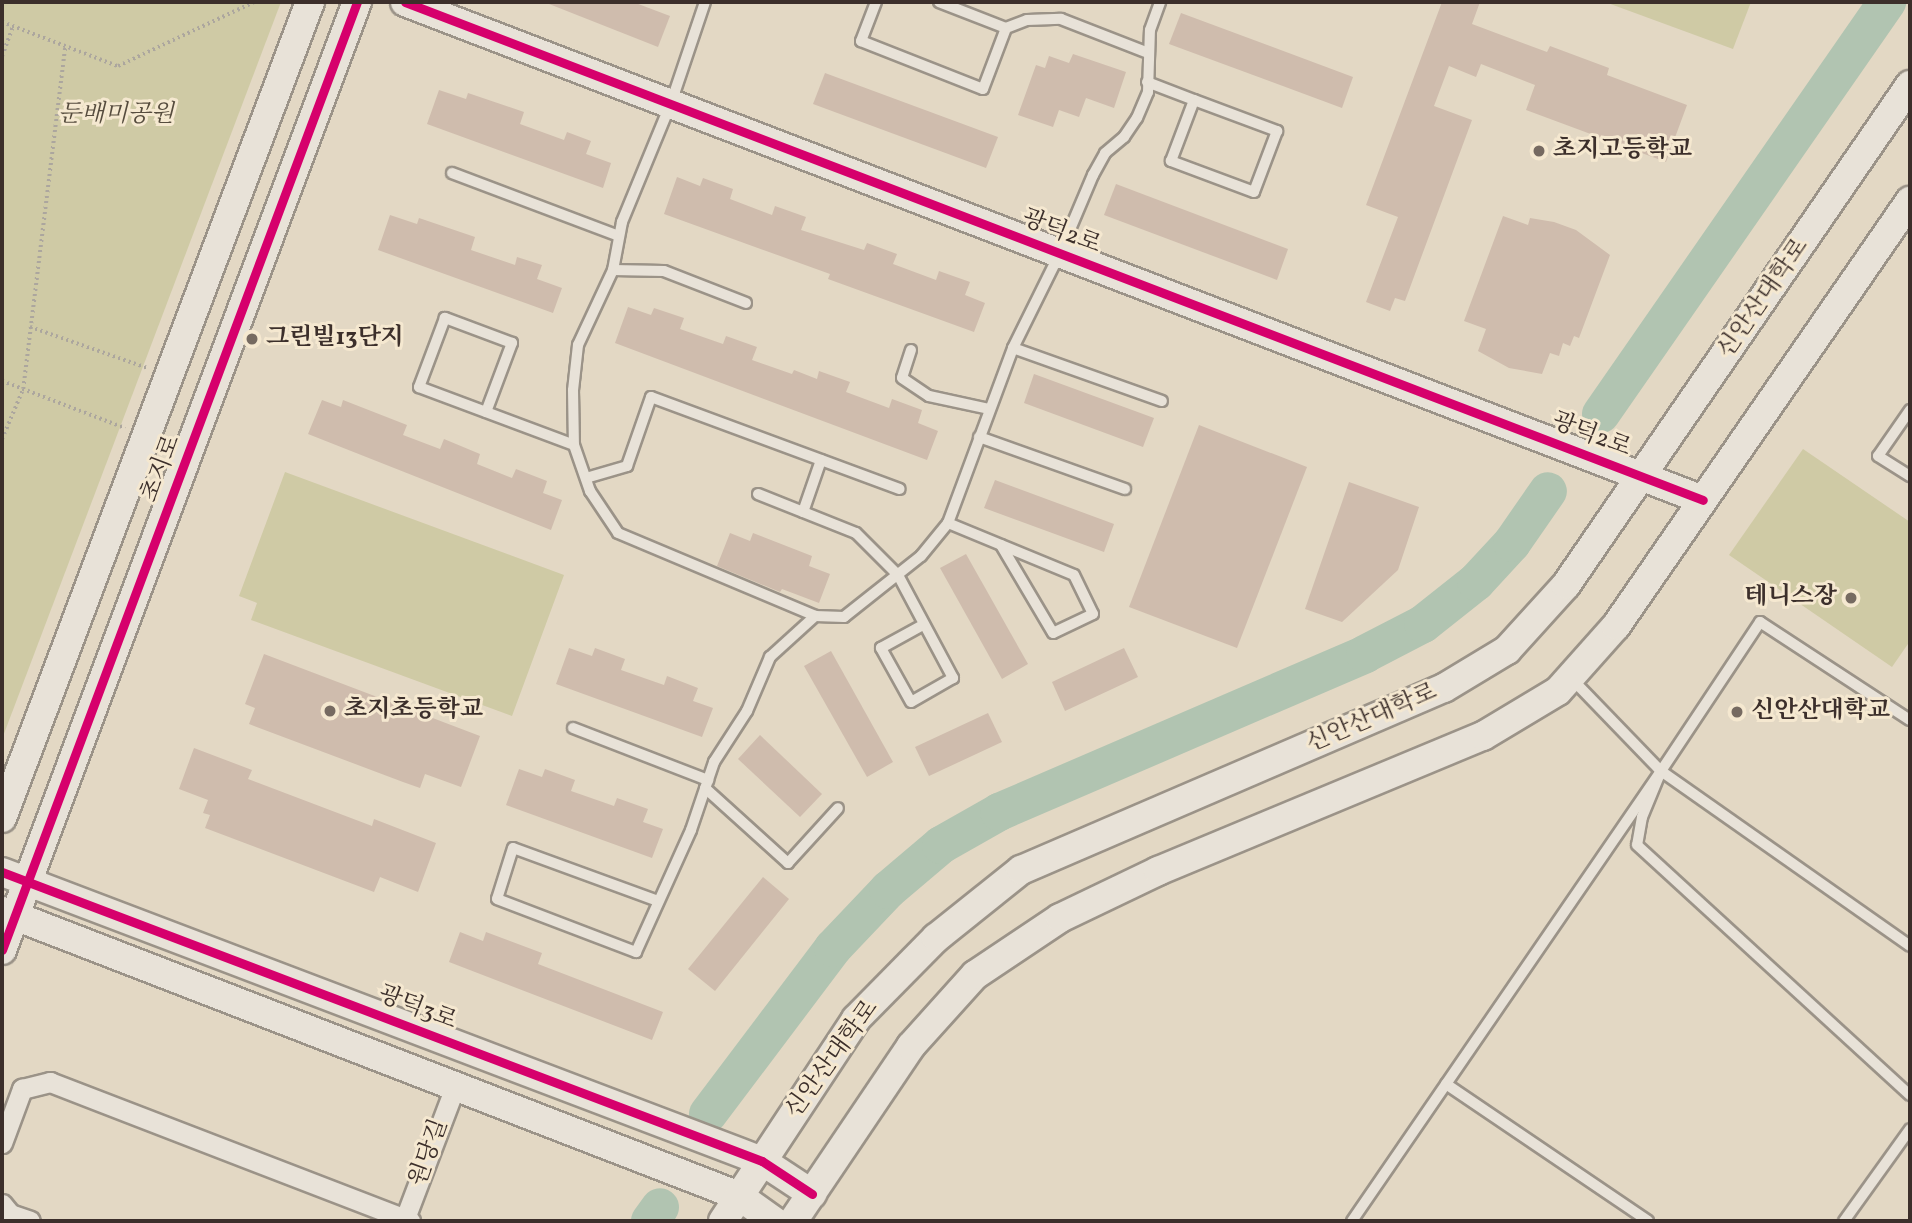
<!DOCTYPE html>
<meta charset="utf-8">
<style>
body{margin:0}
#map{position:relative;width:1912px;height:1223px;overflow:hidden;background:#e3d8c4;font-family:Vollkorn,"Noto Serif KR",serif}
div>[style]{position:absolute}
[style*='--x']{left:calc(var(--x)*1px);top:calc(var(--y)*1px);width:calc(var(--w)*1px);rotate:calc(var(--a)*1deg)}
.green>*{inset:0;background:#cfcaa5}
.river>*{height:38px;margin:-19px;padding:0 19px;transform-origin:19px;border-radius:19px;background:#b1c4b1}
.building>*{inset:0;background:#cfbcad}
.path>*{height:3.5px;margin-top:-1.75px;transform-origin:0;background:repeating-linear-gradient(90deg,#aca69e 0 2px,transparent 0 5.5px)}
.roads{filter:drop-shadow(2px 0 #9b9388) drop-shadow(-2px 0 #9b9388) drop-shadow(0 2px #9b9388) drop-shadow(0 -2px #9b9388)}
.lane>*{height:10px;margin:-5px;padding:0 5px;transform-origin:5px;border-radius:5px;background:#e8e2d8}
.street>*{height:19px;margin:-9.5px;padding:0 9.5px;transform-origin:9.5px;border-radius:9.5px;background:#e8e2d8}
.secondary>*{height:28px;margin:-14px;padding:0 14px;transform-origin:14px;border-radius:14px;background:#e8e2d8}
.cycleway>*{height:9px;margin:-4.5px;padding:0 4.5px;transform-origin:4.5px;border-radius:4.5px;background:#d6006c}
.dots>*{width:19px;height:19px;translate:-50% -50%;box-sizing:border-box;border:4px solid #f5e8d0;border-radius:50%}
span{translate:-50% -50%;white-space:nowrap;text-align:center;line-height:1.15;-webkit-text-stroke:6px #f5e8d0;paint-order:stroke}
.park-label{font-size:24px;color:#564c3e;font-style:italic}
.poi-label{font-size:24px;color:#3c2f2b;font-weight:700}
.left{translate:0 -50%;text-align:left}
.right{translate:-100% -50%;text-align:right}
.street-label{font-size:24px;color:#3c2f2b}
.frame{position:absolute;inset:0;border:4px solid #3c2f2b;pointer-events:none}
</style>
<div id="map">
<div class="green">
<div style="clip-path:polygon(2px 2px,281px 2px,2px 739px)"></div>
<div style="clip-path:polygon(1605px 2px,1751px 2px,1733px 49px)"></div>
<div style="clip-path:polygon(1803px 449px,1910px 522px,1910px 641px,1892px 667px,1729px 555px)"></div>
<div style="clip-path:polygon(285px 472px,564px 575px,512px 716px,251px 620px,257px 603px,239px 596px)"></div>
</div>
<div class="river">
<div style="--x:1601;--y:414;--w:502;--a:-55.23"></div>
<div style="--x:708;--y:1114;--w:208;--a:-53"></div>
<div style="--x:833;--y:948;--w:80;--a:-46.5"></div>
<div style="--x:888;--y:890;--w:70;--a:-40.3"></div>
<div style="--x:941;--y:845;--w:67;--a:-29.6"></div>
<div style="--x:999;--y:812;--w:399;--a:-23.3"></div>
<div style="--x:1365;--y:654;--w:65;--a:-27.3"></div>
<div style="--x:1423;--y:624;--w:68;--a:-38.4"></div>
<div style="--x:1476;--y:582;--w:53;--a:-47.3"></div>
<div style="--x:1512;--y:543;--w:63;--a:-55.3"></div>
<div style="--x:650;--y:1221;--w:17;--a:-54"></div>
</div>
<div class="building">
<div style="clip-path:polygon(544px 2px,633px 2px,670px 16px,658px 47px)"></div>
<div style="clip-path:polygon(1442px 2px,1480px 2px,1472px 24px,1547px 52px,1550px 46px,1609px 68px,1607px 75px,1687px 105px,1666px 162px,1526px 110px,1535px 85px,1481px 64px,1476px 77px,1449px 66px,1434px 106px,1472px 120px,1405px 301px,1395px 298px,1390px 311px,1366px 302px,1398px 217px,1366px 205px)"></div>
<div style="clip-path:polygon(1181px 13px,1353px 77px,1342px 108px,1169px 44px)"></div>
<div style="clip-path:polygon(1073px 54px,1126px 72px,1114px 108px,1086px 98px,1079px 117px,1059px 110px,1053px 127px,1018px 115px,1036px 65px,1045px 68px,1049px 56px,1069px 63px)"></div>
<div style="clip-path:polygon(825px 73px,998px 137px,986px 168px,813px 104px)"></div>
<div style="clip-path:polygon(439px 90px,466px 99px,468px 93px,524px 112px,520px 124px,564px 140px,567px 132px,591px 141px,586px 154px,611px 163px,603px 188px,427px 124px)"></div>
<div style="clip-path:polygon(677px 177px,700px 186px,703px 178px,733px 189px,730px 199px,772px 215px,775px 206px,806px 217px,801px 230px,864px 250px,867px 243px,897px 254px,893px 264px,936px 280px,939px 271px,970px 282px,965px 295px,985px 303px,974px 332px,828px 279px,830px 274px,664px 214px)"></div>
<div style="clip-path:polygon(1116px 184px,1288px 249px,1277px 280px,1104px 215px)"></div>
<div style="clip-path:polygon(390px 215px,417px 224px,419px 218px,475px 237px,471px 250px,515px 265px,517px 257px,542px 265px,537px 279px,562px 288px,553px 313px,378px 250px)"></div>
<div style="clip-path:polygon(1503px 216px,1528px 225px,1530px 218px,1554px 222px,1576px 230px,1610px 255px,1579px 338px,1574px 336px,1570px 346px,1563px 343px,1559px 356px,1550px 353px,1542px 374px,1509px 368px,1478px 351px,1486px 329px,1464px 321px)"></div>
<div style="clip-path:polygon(628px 307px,651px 315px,654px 308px,684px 318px,680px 329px,723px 344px,726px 336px,757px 347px,752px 360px,792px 374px,794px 370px,817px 379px,819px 371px,850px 382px,846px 392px,889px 408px,892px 399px,922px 410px,918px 423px,938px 431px,927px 460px,615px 343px)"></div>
<div style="clip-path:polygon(1034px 374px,1154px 418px,1143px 447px,1024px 403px)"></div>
<div style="clip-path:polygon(322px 400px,341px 407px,343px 400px,407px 425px,403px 435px,440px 449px,444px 439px,480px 454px,477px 464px,512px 478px,516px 469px,547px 481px,543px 493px,562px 500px,551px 530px,308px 434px)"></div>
<div style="clip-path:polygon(1199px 425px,1307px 467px,1237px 648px,1129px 607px)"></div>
<div style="clip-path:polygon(995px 480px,1114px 524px,1104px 552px,984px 508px)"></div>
<div style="clip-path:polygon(1349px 482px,1419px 507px,1398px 570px,1342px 622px,1305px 609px)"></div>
<div style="clip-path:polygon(730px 533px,750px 541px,753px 533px,812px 556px,809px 566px,830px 574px,819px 603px,782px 589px,780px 592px,717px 566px)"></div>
<div style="clip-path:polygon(966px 554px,1028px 664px,1002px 679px,940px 568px)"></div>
<div style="clip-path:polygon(569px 648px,592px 656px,595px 648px,625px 659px,621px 670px,664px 685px,667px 676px,698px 688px,693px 701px,713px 708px,702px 737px,556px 684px)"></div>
<div style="clip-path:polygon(1124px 648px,1138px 677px,1065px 711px,1052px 682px)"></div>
<div style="clip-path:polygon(831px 651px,893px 762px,867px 777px,804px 666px)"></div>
<div style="clip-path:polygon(264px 654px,480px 736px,461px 787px,425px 774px,420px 788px,403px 782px,249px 724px,255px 708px,245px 704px)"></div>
<div style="clip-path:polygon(988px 713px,1002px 742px,929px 776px,915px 747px)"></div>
<div style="clip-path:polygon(760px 735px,822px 794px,800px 817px,738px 759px)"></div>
<div style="clip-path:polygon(194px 748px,252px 770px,248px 779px,372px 826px,374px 819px,436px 843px,418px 892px,380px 877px,374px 892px,205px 828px,210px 815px,203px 813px,208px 800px,179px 789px)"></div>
<div style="clip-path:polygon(519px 769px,542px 777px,545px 769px,575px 780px,571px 791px,614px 806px,617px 798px,648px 809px,643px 822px,663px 829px,652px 858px,506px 805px)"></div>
<div style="clip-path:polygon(763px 877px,789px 899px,715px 991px,688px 969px)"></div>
<div style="clip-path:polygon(460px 932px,483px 941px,486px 932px,542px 953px,538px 964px,663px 1012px,652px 1040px,449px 962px)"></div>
</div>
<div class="path">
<div style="--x:2;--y:22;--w:124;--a:20.8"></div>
<div style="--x:118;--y:66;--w:150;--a:-25.2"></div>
<div style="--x:2;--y:56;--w:32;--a:-70"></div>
<div style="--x:30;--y:327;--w:124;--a:19.3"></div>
<div style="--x:2;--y:381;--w:132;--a:20.9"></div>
<div style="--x:2;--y:439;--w:54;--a:-67.2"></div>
<div style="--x:23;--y:389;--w:346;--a:-83"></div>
</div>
<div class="roads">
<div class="lane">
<div style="--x:705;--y:2;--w:107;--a:108.6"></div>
<div style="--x:671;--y:103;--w:129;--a:112.4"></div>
<div style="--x:622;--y:222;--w:49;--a:100.6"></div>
<div style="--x:613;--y:270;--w:83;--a:115"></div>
<div style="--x:578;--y:345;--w:45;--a:96.3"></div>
<div style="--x:573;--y:390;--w:55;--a:89"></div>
<div style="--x:574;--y:445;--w:49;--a:70.8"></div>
<div style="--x:590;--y:491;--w:50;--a:56.3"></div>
<div style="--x:618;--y:533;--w:214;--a:22.8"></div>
<div style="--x:815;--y:616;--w:29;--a:2"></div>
<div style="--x:844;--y:617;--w:98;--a:-38.4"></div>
<div style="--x:921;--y:556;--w:43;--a:-50.7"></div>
<div style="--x:948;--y:523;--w:187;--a:-69.6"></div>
<div style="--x:1013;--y:348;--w:106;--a:-63.7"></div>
<div style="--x:1060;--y:253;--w:85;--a:-67.1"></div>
<div style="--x:1093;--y:175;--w:25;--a:-61"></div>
<div style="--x:1105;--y:153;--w:25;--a:-40"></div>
<div style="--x:1124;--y:137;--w:23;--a:-56"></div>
<div style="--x:1137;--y:118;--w:28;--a:-67"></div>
<div style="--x:1148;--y:92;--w:62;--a:-88.2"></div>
<div style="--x:1150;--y:30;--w:30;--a:-70"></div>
<div style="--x:876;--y:2;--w:42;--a:111"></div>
<div style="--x:861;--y:41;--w:131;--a:21.5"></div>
<div style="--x:983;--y:89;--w:65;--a:-69.3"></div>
<div style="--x:939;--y:2;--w:72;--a:21.2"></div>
<div style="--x:1006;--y:28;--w:22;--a:-21"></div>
<div style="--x:1027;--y:20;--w:34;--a:-2"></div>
<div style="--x:1061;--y:19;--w:93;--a:21.3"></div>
<div style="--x:1147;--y:82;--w:50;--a:21"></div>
<div style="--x:1194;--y:100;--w:89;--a:20.5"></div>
<div style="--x:1277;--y:131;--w:65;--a:110.7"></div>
<div style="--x:1254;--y:192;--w:89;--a:-159.5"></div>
<div style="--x:1171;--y:161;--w:65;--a:-69.3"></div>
<div style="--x:452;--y:173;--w:178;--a:20.7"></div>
<div style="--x:613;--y:270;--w:51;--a:1.1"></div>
<div style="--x:664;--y:271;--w:88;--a:21.3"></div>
<div style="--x:1013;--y:348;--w:158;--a:19.6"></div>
<div style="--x:911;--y:350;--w:29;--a:108"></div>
<div style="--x:902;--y:378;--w:32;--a:34"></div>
<div style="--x:929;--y:396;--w:61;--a:12.2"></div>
<div style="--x:1910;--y:410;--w:56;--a:124.8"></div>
<div style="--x:1878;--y:456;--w:38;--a:32"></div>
<div style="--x:486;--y:412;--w:74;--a:-69.4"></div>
<div style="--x:512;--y:343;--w:72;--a:-159.5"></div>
<div style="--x:445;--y:318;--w:74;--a:110.6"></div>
<div style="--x:419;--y:387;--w:165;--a:20.5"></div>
<div style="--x:979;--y:437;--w:155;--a:19.6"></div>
<div style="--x:586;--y:478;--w:43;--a:-16.3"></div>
<div style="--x:627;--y:466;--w:73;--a:-70.8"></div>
<div style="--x:651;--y:397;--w:265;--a:20.3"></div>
<div style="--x:758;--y:494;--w:105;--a:21.7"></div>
<div style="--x:856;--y:533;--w:59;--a:45"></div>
<div style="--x:898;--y:575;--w:117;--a:61.9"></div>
<div style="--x:953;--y:678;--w:48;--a:150.3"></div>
<div style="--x:911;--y:702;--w:62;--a:-119.1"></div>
<div style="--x:881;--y:648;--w:48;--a:-28.7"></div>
<div style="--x:803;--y:512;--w:55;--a:-70.9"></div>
<div style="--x:948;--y:523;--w:136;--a:22.4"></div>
<div style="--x:1074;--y:575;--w:43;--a:64"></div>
<div style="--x:1093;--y:614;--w:44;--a:154.6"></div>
<div style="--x:1053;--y:633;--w:102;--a:-120.6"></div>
<div style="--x:1573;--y:680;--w:127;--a:46"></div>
<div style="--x:1661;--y:771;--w:304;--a:35.1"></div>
<div style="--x:573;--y:728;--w:145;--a:21.1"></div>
<div style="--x:1661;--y:771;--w:179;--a:-56.4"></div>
<div style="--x:1760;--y:622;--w:179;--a:33.2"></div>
<div style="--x:705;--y:788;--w:112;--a:42.1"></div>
<div style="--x:788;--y:863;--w:74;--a:-47.7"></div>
<div style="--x:658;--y:901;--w:154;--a:-159.9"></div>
<div style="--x:513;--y:848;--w:53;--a:107.4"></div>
<div style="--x:497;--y:899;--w:149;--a:20.9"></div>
<div style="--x:636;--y:952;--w:134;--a:-65.7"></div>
<div style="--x:691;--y:830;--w:72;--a:-71.3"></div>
<div style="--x:714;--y:762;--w:61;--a:-57.1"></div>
<div style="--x:747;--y:711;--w:59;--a:-66.9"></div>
<div style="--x:770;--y:657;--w:61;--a:-42.3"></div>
<div style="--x:1446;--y:1084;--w:244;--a:34.1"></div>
<div style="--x:1352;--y:1221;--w:546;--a:-55.52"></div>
<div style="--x:1661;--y:771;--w:50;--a:112.4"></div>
<div style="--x:1642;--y:817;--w:28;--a:100"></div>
<div style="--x:1637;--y:845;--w:370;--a:42.5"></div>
<div style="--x:1844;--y:1221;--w:113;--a:-54.3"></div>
</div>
<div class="street">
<div style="--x:2;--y:1143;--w:58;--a:-69.7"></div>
<div style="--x:22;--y:1089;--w:29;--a:-14"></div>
<div style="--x:50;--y:1082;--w:386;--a:21.1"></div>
<div style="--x:2;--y:1204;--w:13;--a:51"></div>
<div style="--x:10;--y:1214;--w:21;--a:19"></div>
<div style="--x:404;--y:1221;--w:147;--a:-69.2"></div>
</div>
<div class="secondary">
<div style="--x:405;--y:2;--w:1390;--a:20.99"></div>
<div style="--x:2;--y:818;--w:872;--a:-69.32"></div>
<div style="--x:2;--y:872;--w:813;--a:20.82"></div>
<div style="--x:762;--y:1161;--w:60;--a:33.4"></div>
<div style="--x:2;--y:911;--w:790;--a:21.14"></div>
<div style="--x:739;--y:1196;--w:43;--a:35.5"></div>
<div style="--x:2;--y:950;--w:1012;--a:-69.47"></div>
<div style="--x:723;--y:1221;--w:242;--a:-56.6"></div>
<div style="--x:856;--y:1019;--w:114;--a:-45.4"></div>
<div style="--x:936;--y:938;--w:109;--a:-38.7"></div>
<div style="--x:1021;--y:870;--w:460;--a:-23.3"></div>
<div style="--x:1444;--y:688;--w:74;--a:-31.1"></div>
<div style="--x:1507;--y:650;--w:88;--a:-47.8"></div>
<div style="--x:1566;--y:585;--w:607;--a:-55.47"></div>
<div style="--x:793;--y:1221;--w:211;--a:-56"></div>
<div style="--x:911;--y:1046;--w:96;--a:-48"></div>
<div style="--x:975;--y:975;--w:102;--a:-33.8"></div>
<div style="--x:1060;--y:918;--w:109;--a:-25.6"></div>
<div style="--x:1158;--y:871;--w:352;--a:-22.6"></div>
<div style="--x:1483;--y:736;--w:87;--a:-31"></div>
<div style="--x:1558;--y:691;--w:87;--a:-48.3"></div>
<div style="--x:1616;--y:626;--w:517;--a:-55.33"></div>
</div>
</div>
<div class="cycleway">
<div style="--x:405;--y:2;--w:1390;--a:20.99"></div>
<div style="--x:2;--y:872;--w:813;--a:20.82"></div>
<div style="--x:762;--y:1161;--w:60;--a:33.4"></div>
<div style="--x:2;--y:950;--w:1012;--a:-69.47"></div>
</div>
<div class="dots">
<div style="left:1539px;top:151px;background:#766a61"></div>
<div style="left:252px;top:339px;background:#766a61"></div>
<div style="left:1851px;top:598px;background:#766a61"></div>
<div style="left:330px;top:711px;background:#766a61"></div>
<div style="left:1737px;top:712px;background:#766a61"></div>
</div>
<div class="park-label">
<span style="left:116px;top:116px">둔배미공원</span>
</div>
<div class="poi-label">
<span class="left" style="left:1553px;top:151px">초지고등학교</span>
<span class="left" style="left:266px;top:339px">그린빌13단지</span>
<span class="right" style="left:1837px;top:598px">테니스장</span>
<span class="left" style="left:344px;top:711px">초지초등학교</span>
<span class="left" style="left:1751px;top:712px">신안산대학교</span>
</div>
<div class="street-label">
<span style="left:1061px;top:233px;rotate:21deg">광덕2로</span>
<span style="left:1764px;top:299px;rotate:-55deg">신안산대학로</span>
<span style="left:1591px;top:436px;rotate:21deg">광덕2로</span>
<span style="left:162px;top:469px;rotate:-69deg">초지로</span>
<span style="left:1372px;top:719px;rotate:-23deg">신안산대학로</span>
<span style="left:417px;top:1009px;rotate:21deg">광덕3로</span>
<span style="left:833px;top:1060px;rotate:-54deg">신안산대학로</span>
<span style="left:430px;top:1153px;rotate:-70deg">원당길</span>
</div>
<div class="frame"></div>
</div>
